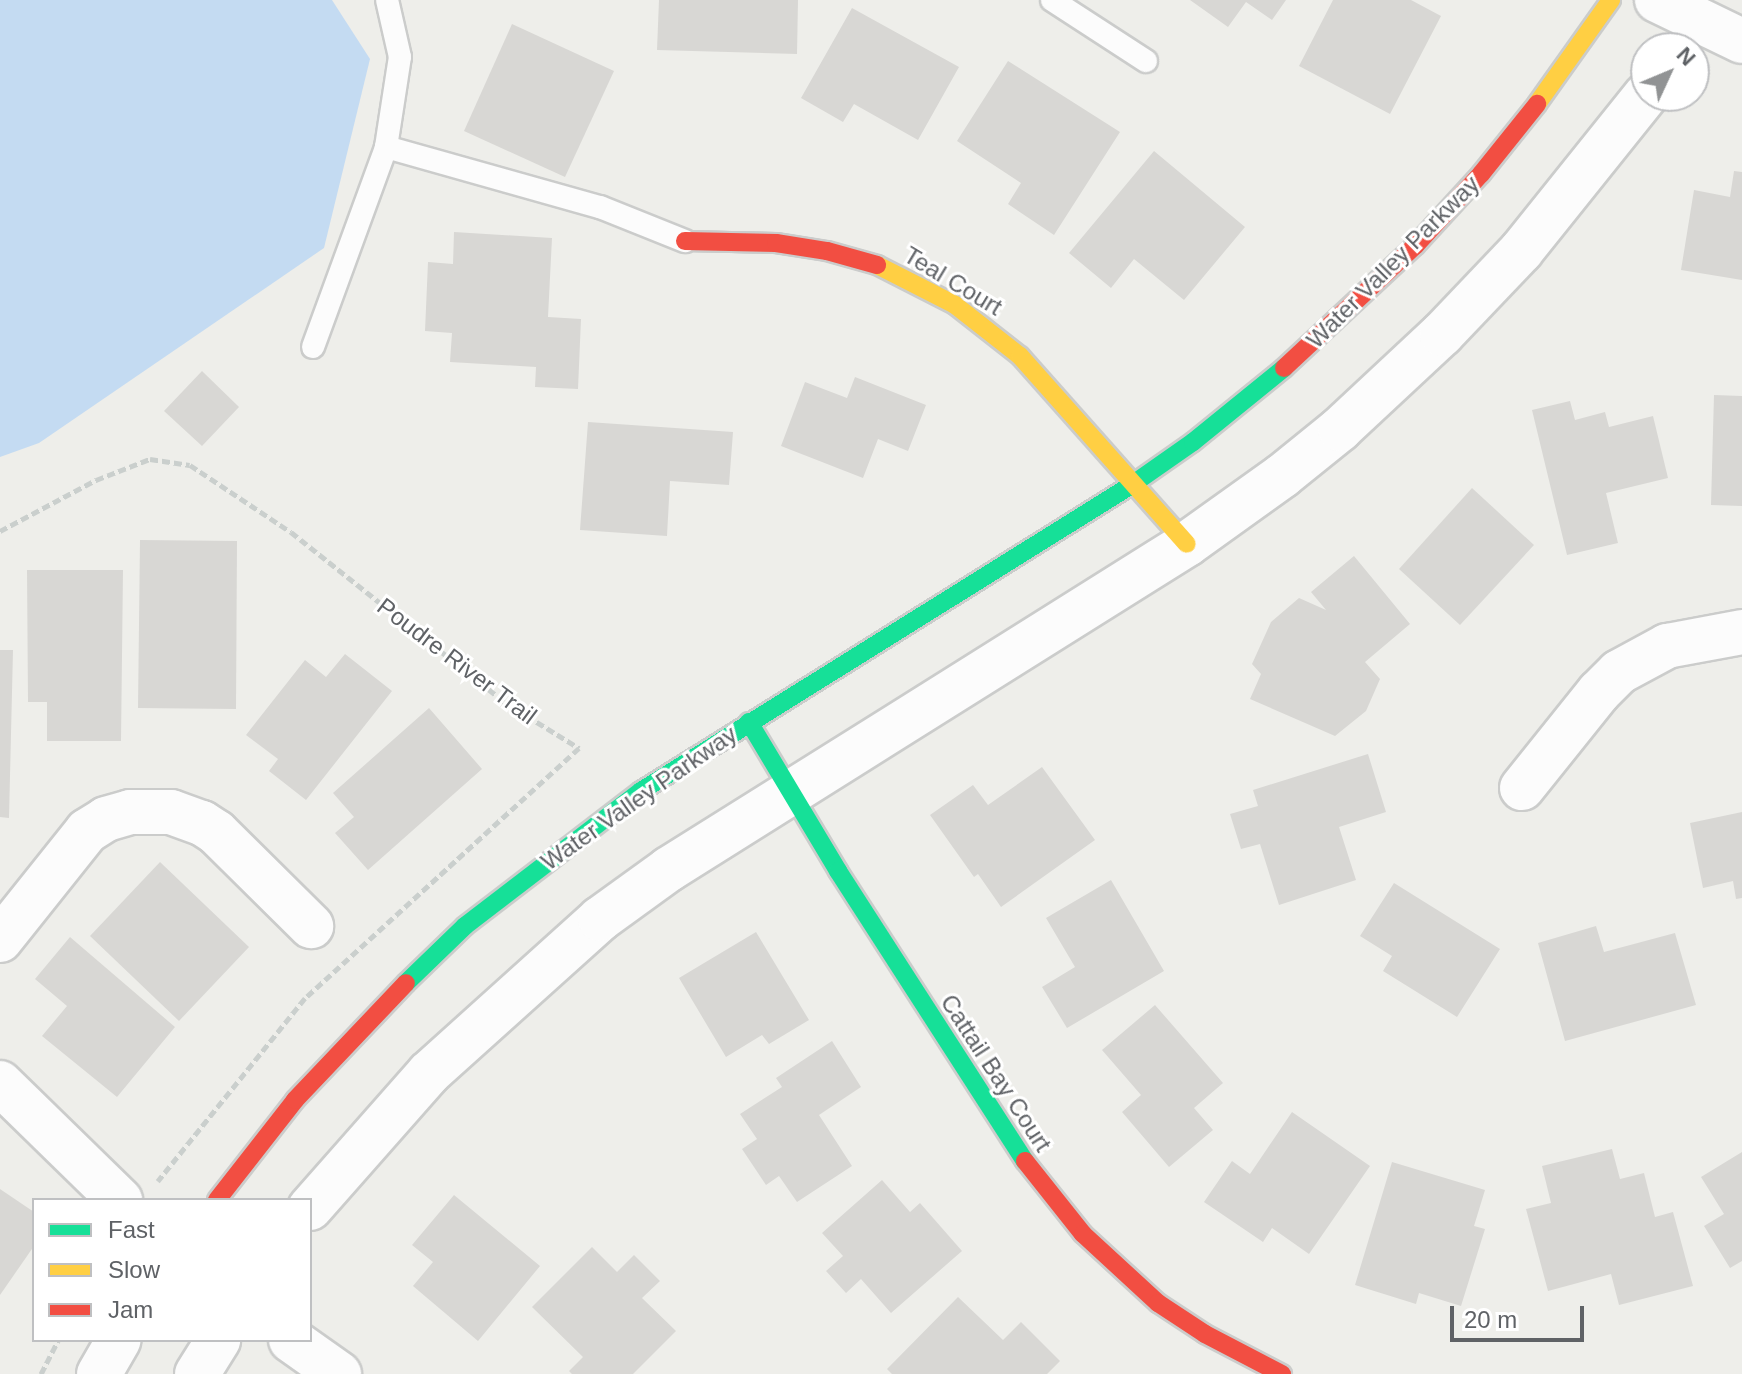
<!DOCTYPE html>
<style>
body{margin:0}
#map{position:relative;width:1742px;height:1374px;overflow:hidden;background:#eeeeea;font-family:Arial,sans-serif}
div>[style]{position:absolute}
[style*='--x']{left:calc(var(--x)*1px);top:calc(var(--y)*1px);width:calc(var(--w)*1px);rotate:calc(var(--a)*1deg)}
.water>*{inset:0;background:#c4dbf2}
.building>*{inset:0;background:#d8d7d4}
.path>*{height:5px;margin-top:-2.5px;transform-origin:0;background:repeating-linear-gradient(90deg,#cacfcd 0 8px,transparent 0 12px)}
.roads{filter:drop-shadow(2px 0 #cbcccb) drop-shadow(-2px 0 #cbcccb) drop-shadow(0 2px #cbcccb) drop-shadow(0 -2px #cbcccb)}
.lane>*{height:22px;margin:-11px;padding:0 11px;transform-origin:11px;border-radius:11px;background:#fcfcfc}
.street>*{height:44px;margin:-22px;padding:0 22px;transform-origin:22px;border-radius:22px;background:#fcfcfc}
.fast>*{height:18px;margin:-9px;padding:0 9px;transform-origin:9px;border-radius:9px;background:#16e098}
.slow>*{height:18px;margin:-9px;padding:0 9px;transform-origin:9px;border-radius:9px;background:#ffcf43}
.jam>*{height:18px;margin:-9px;padding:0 9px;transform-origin:9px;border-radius:9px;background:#f24e42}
span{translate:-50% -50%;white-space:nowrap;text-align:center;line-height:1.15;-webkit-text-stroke:6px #fff;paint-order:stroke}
.street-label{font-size:24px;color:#5f6266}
.legend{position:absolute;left:32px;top:1198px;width:280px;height:144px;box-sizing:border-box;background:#fff;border:2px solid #bfc0c2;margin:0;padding:10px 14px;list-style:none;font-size:24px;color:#5f6266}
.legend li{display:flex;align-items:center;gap:16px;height:40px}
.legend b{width:40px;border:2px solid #bfc0c2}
.north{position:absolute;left:1630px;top:32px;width:80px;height:80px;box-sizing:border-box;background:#fff;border:2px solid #bfc0c2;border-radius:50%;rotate:46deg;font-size:22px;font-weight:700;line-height:32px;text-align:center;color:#5f6266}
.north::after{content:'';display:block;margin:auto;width:28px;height:36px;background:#919394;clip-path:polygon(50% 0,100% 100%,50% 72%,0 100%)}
.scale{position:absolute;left:1450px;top:1306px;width:134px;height:36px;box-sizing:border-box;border:4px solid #5f6266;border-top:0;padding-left:10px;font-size:24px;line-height:28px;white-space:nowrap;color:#5f6266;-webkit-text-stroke:6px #fff;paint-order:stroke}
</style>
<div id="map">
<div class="water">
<div style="clip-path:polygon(0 0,332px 0,370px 59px,324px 248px,39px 443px,0 457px)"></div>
</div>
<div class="building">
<div style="clip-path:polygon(659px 0,798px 0,797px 54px,657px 50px)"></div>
<div style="clip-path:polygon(1190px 0,1286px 0,1272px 20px,1246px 2px,1228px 27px)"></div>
<div style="clip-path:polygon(1333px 0,1411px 0,1441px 16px,1390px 114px,1299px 66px)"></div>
<div style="clip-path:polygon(852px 8px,959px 67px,918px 140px,854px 104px,843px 122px,801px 98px)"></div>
<div style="clip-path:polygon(512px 24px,614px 71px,565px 177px,464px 131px)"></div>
<div style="clip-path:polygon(1008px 61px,1120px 132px,1054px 235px,1008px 204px,1021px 183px,957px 141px)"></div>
<div style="clip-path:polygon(1154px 151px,1245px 227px,1184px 300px,1134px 259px,1111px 288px,1069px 253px)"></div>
<div style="clip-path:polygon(1734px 171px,1742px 172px,1742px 280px,1681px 270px,1694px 190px,1730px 197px)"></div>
<div style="clip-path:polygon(454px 232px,552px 238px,548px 317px,581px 319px,578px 389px,535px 387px,536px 367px,450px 362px,452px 333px,425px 331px,428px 262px,453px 264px)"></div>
<div style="clip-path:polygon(202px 371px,239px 407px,202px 446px,164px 411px)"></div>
<div style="clip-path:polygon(855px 377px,926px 405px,908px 451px,878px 439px,863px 478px,781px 446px,805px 382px,847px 398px)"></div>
<div style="clip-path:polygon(1714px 395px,1742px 396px,1742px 506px,1711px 505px)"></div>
<div style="clip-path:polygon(1570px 401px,1575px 420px,1605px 412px,1609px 427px,1653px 416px,1668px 478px,1606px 493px,1618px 543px,1567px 555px,1532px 410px)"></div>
<div style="clip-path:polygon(588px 422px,733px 432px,729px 485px,670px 481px,667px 536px,580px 530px)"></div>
<div style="clip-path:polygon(1472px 488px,1534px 545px,1460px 625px,1399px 569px)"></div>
<div style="clip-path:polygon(140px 540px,237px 541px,236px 709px,138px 708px)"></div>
<div style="clip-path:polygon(1354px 556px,1410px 624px,1365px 662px,1380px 679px,1366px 711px,1335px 736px,1250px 699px,1261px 674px,1252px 664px,1271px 622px,1299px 598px,1326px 610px,1311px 592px)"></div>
<div style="clip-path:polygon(27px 570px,123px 570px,121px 741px,47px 741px,47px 702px,28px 702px)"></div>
<div style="clip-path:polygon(0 650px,13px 650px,9px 818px,0 817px)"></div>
<div style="clip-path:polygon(345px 654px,392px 691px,306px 800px,269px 771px,278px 759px,246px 735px,305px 660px,326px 677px)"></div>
<div style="clip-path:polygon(429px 708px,482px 769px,368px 870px,335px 833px,354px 817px,333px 793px)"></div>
<div style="clip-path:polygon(1368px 754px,1386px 812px,1339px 827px,1356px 880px,1279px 905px,1260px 844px,1241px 849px,1230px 814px,1258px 806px,1253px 790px)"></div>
<div style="clip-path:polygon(1042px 767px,1095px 840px,1001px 907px,978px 874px,974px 877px,930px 815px,973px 785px,988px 805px)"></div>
<div style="clip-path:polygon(1742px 812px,1742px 898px,1736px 899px,1733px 881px,1703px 888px,1690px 823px)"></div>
<div style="clip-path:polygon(160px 862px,249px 947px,179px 1021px,90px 936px)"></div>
<div style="clip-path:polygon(1111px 880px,1164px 971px,1067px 1028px,1042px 987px,1075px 967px,1046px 918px)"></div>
<div style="clip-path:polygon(1394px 883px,1500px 949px,1457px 1017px,1383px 971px,1392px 956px,1360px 936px)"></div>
<div style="clip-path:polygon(1596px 926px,1604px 952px,1675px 933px,1696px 1005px,1565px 1041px,1538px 943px)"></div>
<div style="clip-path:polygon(756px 932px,809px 1020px,769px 1044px,762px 1035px,726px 1057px,679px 978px)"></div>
<div style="clip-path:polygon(70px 937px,175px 1027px,117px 1097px,42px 1036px,67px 1006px,35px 979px)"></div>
<div style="clip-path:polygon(1155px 1005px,1223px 1083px,1194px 1108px,1213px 1130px,1169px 1167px,1122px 1112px,1141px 1095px,1102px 1050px)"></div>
<div style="clip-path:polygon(832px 1041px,861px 1087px,819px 1115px,852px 1166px,797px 1202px,779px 1176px,766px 1185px,742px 1149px,757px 1139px,740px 1114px,782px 1087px,776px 1078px)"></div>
<div style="clip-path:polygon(1292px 1112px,1370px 1166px,1309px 1254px,1272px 1228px,1263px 1242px,1204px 1202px,1232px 1161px,1250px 1174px)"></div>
<div style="clip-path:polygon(1612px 1149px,1620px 1179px,1644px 1173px,1655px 1217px,1673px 1212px,1693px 1286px,1619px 1305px,1611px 1274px,1548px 1291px,1526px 1209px,1551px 1203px,1542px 1166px)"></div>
<div style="clip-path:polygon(1742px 1152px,1742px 1261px,1730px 1268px,1704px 1226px,1724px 1214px,1701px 1177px)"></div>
<div style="clip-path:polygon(1392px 1162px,1485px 1190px,1474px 1226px,1485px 1229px,1461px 1306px,1419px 1293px,1416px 1304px,1355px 1285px)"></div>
<div style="clip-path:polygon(882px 1180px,910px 1212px,920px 1203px,962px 1251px,891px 1313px,861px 1279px,846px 1293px,826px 1271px,843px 1256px,822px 1233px)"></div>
<div style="clip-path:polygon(0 1189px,34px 1212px,34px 1246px,0 1295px)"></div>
<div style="clip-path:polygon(454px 1195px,540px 1266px,478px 1341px,413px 1286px,433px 1262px,412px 1245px)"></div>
<div style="clip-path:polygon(592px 1247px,617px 1272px,634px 1255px,660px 1281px,642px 1298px,676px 1331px,633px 1374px,572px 1374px,569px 1371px,583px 1357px,532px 1307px)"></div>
<div style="clip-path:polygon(958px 1297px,1003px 1340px,1021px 1322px,1060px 1361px,1047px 1374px,892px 1374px,887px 1369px)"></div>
</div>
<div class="path">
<div style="--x:0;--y:531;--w:109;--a:-28"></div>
<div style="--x:96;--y:480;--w:58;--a:-21.3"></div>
<div style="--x:150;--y:459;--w:40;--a:8.5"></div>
<div style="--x:190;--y:465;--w:121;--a:33.6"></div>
<div style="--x:291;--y:532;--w:275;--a:38.5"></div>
<div style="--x:506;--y:703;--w:86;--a:31.7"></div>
<div style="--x:579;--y:748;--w:371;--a:137.6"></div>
<div style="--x:305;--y:998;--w:235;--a:128.8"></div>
<div style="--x:41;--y:1374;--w:38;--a:-63"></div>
</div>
<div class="roads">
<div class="lane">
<div style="--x:1052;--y:0;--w:112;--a:33"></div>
<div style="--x:386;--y:147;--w:222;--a:15.7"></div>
<div style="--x:600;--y:207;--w:92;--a:21.8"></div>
<div style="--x:313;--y:347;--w:213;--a:-69.9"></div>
<div style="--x:386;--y:147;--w:91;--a:-81.2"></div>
<div style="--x:400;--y:57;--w:58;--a:-102.8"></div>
</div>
<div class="street">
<div style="--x:1657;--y:0;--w:94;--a:25.8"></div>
<div style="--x:1522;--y:788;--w:123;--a:-51.3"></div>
<div style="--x:1599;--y:692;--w:28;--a:-45"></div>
<div style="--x:1619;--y:672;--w:55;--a:-28.4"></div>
<div style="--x:1667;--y:646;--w:76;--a:-10.6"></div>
<div style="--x:0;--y:940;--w:139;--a:-51.4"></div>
<div style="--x:87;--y:831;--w:22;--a:-32"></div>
<div style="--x:106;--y:819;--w:25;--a:-16"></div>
<div style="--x:130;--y:812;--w:41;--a:0"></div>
<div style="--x:171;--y:812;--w:33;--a:20"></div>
<div style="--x:202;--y:823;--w:17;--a:33"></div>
<div style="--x:216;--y:832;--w:134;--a:44.7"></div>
<div style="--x:0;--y:1083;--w:168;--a:44.3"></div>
<div style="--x:310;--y:1208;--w:180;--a:-48.6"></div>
<div style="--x:429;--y:1073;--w:230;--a:-42"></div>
<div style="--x:600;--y:919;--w:85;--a:-35.9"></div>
<div style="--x:669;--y:869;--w:612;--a:-32.1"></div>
<div style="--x:1187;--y:544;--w:117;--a:-35.6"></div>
<div style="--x:1282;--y:476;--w:75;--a:-39"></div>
<div style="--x:1340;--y:429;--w:139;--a:-43"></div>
<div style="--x:1442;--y:334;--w:115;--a:-46.4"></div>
<div style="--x:1521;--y:251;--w:200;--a:-51.3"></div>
<div style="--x:291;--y:1340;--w:59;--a:35.3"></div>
<div style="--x:99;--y:1374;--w:39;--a:-60"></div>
<div style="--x:197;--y:1374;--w:40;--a:-58"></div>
</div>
<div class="fast">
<div style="--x:749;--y:722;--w:174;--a:59.1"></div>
<div style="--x:838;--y:871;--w:345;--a:57.2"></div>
<div style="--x:406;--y:983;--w:82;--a:-44"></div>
<div style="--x:465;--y:926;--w:222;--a:-37.5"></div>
<div style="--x:641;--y:791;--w:580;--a:-31.96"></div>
<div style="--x:1133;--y:484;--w:73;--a:-35"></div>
<div style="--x:1193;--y:442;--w:117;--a:-39.1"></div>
</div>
<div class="slow">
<div style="--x:1537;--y:104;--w:128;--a:-54.6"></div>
<div style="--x:877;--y:265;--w:88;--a:27.1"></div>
<div style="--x:955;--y:305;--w:83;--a:38.1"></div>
<div style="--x:1020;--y:356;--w:251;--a:48.4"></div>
</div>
<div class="jam">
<div style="--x:685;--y:241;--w:91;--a:1.3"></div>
<div style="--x:776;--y:243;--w:52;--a:8.9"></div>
<div style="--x:827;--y:251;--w:52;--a:15.6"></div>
<div style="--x:1284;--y:368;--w:179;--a:-43"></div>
<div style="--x:1415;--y:246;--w:98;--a:-47.5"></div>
<div style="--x:1481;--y:174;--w:90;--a:-51.3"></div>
<div style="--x:1025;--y:1161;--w:93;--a:51.5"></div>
<div style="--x:1083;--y:1234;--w:102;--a:42.6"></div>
<div style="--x:1158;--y:1303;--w:56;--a:33.4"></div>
<div style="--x:1205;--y:1334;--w:87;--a:27.5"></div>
<div style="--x:217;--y:1200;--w:127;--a:-52"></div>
<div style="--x:295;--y:1100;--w:161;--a:-46.5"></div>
</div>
</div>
<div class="street-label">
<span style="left:1393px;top:262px;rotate:-45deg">Water Valley Parkway</span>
<span style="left:953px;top:281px;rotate:31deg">Teal Court</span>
<span style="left:457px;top:661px;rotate:37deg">Poudre River Trail</span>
<span style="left:639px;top:798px;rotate:-35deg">Water Valley Parkway</span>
<span style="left:996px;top:1073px;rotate:57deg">Cattail Bay Court</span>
</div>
<ul class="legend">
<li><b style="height:10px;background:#16e098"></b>Fast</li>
<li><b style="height:10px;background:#ffcf43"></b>Slow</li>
<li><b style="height:10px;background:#f24e42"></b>Jam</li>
</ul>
<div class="north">N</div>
<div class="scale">20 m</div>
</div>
